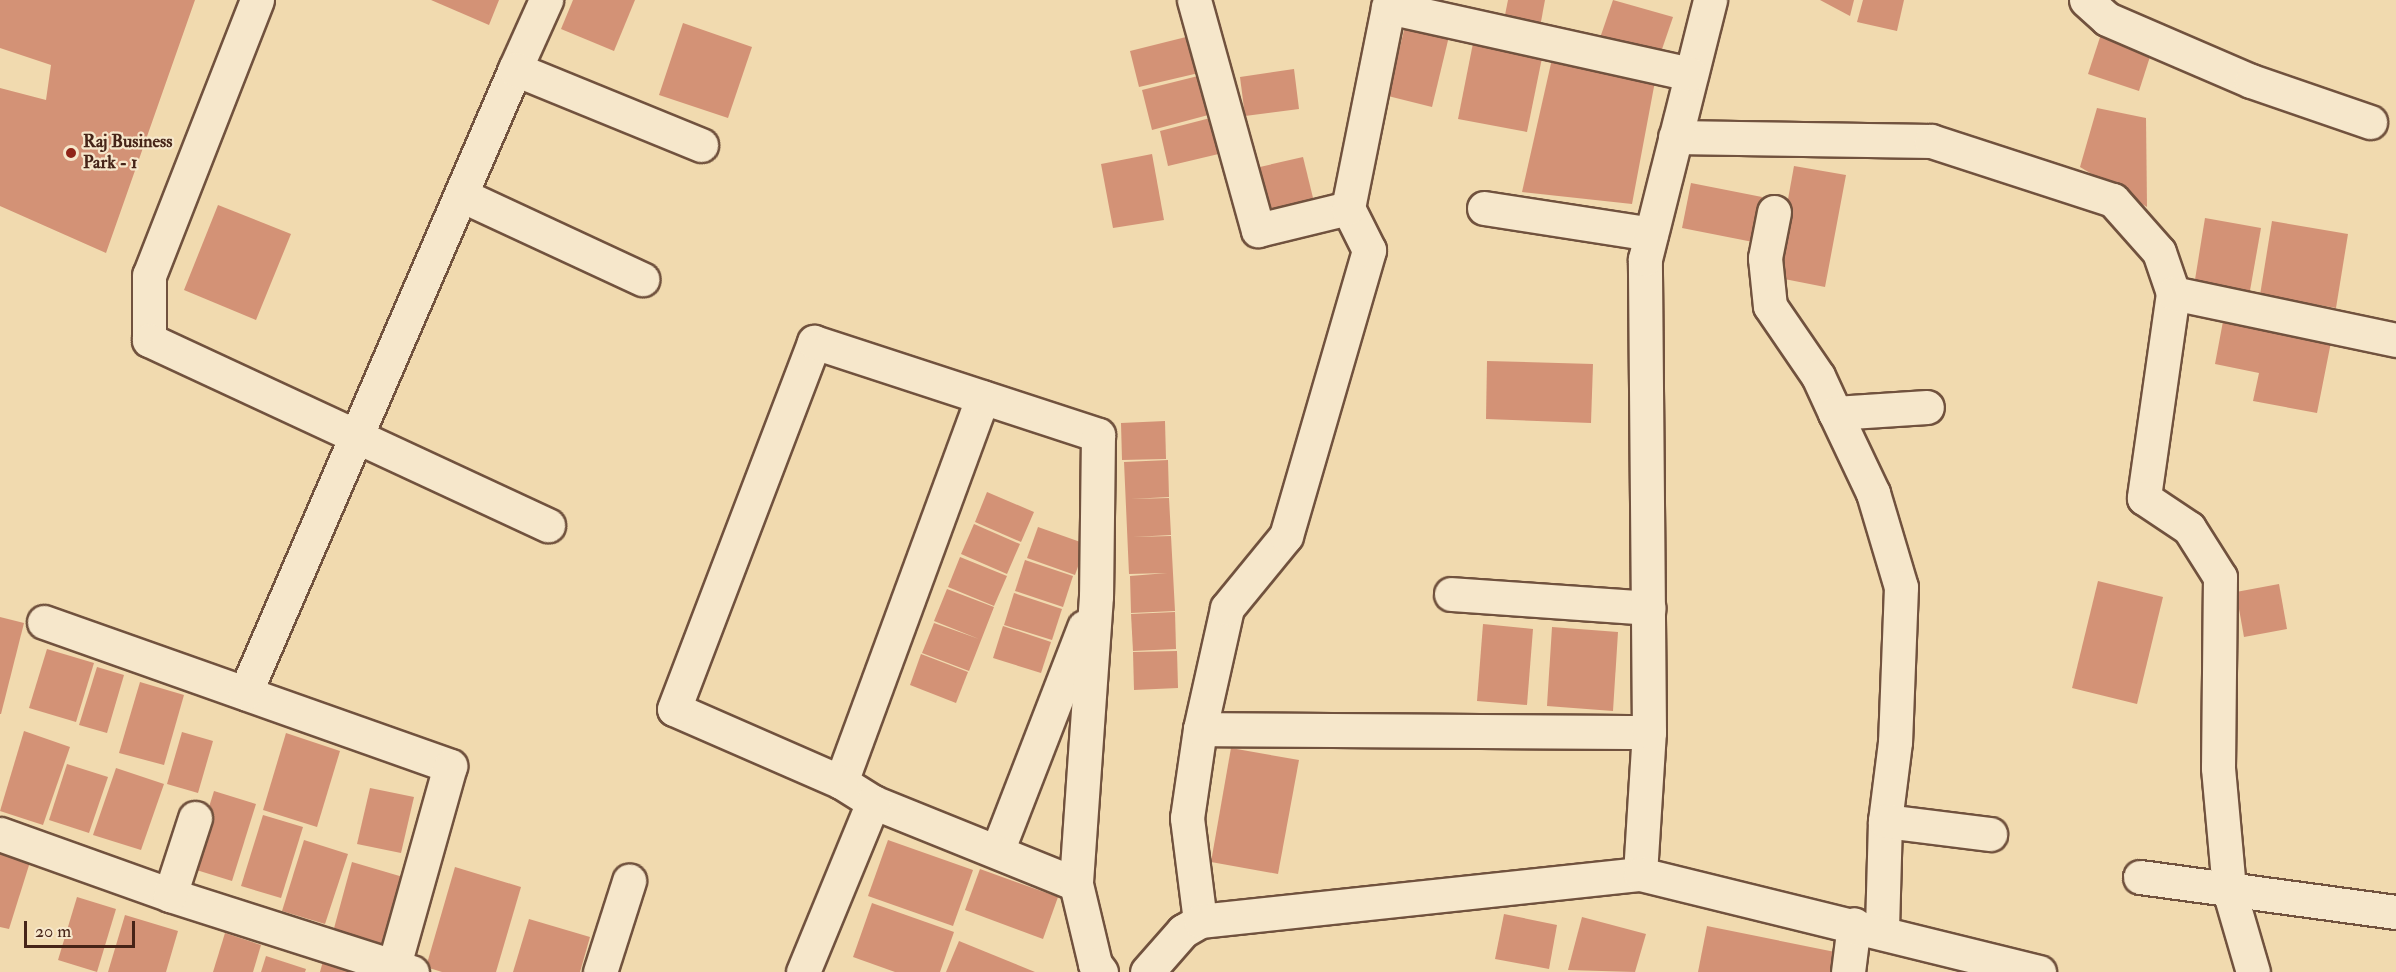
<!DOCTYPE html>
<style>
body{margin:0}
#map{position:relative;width:2396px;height:972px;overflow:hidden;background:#f1daaf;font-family:"IM FELL Double Pica",serif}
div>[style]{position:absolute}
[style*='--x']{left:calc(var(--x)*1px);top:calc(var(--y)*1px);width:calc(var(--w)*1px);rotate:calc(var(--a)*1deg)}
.building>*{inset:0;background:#d39276}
.roads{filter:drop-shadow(2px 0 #71523e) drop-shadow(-2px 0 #71523e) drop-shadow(0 2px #71523e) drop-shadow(0 -2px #71523e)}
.minor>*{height:33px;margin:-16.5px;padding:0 16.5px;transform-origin:16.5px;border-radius:16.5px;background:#f6e7cb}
.tertiary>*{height:33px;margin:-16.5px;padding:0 16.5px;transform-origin:16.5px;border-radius:16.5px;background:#f6e7cb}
.dots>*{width:16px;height:16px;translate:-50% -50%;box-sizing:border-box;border:3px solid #f6e7cb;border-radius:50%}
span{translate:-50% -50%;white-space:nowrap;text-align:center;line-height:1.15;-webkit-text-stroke:4.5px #f6e7cb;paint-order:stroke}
.poi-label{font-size:18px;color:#462418;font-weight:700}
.left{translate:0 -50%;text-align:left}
.scale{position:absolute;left:24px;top:921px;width:111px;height:27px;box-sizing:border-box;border:3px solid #462418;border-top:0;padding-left:8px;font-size:18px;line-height:21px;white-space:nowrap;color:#462418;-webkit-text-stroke:4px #f6e7cb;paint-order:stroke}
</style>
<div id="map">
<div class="building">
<div style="clip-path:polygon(0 0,195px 0,106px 253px,0 206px,0 88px,46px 100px,51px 65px,0 48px)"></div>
<div style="clip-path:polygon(431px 0,499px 0,489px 25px)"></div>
<div style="clip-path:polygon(573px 0,635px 0,614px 51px,561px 29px)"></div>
<div style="clip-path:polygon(1508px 0,1545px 0,1540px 27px,1504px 20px)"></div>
<div style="clip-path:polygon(1613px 0,1673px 17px,1659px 58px,1600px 38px)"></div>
<div style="clip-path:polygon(1820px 0,1854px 0,1850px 16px)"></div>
<div style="clip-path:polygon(1863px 0,1904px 0,1897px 31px,1857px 22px)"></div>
<div style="clip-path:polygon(1407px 18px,1451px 28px,1432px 107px,1388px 96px)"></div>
<div style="clip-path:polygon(683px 23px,752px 47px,728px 118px,659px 95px)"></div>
<div style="clip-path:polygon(2104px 25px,2155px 41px,2139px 91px,2088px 74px)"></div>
<div style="clip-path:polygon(1475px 33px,1544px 48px,1527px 132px,1458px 119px)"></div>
<div style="clip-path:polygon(1194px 35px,1203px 72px,1139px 87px,1130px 51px)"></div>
<div style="clip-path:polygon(1554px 50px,1656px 76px,1632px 204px,1522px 192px)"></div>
<div style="clip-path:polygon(1294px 69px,1299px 109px,1245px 116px,1240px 77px)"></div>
<div style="clip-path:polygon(1202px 75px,1212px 114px,1152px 130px,1142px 90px)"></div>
<div style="clip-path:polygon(2097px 108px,2146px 118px,2147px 207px,2080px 167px)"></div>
<div style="clip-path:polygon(1218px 116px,1227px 152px,1168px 166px,1160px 131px)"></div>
<div style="clip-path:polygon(1152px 154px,1164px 220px,1113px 228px,1101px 164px)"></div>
<div style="clip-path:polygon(1303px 157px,1315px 206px,1263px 218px,1251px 169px)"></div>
<div style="clip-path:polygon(1794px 166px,1846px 175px,1825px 287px,1774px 277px)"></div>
<div style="clip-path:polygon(1691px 183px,1762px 197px,1753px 242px,1682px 228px)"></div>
<div style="clip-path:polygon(218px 205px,291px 234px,256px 320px,184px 290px)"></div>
<div style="clip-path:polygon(2205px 218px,2261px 228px,2248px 302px,2193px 292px)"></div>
<div style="clip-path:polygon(2272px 221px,2348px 234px,2336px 308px,2260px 295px)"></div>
<div style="clip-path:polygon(2224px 316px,2332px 337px,2317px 413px,2253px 401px,2259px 373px,2215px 364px)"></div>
<div style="clip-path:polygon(1487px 361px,1593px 364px,1591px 423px,1486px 419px)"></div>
<div style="clip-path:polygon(1165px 421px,1166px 459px,1122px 460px,1121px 423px)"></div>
<div style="clip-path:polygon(1168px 460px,1169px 497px,1131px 499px,1169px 498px,1171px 535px,1133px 537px,1171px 536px,1175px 611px,1131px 613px,1130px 576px,1167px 573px,1129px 574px,1124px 462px)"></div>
<div style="clip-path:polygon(987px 492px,1034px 512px,1021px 542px,975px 522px)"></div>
<div style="clip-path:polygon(974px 524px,1020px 544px,1007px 574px,961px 554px)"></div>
<div style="clip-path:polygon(1038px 527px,1086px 544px,1075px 575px,1027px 558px)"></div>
<div style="clip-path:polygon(960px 557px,1007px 576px,994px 606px,948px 587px)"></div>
<div style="clip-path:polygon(1025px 560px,1073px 576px,1063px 607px,1015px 591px)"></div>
<div style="clip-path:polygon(2098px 581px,2163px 597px,2137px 704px,2072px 688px)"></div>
<div style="clip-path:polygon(2279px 584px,2287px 629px,2244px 637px,2236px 592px)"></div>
<div style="clip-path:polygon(947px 589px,994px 607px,969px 671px,922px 653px,934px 623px,979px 639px,934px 621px)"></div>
<div style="clip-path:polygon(1014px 593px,1062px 609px,1052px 640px,1004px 625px)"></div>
<div style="clip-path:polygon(1175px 612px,1176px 649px,1133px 651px,1131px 614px)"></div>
<div style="clip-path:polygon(0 617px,24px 623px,1px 714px,0 714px)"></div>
<div style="clip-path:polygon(1483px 624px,1533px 629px,1527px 705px,1477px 701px)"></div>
<div style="clip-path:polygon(1003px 626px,1051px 642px,1041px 673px,993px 658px)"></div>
<div style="clip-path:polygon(1552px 627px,1618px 632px,1613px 711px,1547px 706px)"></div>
<div style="clip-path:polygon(47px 649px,94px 663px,76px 722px,29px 708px)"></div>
<div style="clip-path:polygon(1177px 651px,1178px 688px,1134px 690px,1133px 652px)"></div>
<div style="clip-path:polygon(921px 654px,968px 672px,956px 703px,910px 685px)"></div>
<div style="clip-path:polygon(97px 667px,124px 675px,107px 733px,79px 725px)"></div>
<div style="clip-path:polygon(140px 682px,184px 695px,164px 765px,119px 753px)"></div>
<div style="clip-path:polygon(24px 731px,70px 747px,43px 825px,0 811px)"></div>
<div style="clip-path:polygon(182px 732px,213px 741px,198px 793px,167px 784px)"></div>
<div style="clip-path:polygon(286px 733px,340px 751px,317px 827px,263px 810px)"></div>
<div style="clip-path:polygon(1231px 748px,1299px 760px,1278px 874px,1211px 862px)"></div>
<div style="clip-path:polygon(67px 764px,108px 777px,89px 833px,49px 820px)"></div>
<div style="clip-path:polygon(116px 768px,164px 784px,141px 850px,93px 835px)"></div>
<div style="clip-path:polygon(370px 788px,414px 797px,401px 853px,357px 844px)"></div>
<div style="clip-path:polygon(214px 791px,256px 804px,232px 881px,190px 868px)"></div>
<div style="clip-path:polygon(263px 815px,303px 827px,281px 898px,241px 886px)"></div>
<div style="clip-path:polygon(304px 840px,348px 854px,325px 924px,282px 911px)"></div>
<div style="clip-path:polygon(888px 840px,973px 870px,953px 926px,868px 896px)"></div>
<div style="clip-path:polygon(0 852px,30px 862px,9px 929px,0 927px)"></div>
<div style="clip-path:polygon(352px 862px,403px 877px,383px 947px,333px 932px)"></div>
<div style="clip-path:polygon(455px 867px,521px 887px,496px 972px,442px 972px,426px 967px)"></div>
<div style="clip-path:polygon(980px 869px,1058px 897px,1043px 939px,965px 910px)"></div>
<div style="clip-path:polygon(77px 897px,116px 909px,97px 972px,58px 960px)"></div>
<div style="clip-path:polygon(872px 903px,954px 932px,940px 972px,895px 972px,853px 957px)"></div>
<div style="clip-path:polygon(1504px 914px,1557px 925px,1549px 969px,1495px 959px)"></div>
<div style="clip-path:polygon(125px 915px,178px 931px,166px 972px,108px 972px)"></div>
<div style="clip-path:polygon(1582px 917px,1646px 934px,1635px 972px,1568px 970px)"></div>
<div style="clip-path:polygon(529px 919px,590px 937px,580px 972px,513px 972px)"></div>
<div style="clip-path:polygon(1707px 926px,1840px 953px,1836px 972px,1698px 972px)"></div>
<div style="clip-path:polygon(225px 933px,261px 945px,253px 972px,213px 972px)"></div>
<div style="clip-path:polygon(959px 941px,1035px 972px,946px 972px)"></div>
<div style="clip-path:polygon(266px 956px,306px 969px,305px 972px,261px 972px)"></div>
<div style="clip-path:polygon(323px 961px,358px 972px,320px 972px)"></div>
</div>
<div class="roads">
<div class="minor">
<div style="--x:257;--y:0;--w:295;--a:111.4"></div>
<div style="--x:149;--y:275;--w:65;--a:90"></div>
<div style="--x:149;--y:340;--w:440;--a:24.9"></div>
<div style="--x:1194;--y:0;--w:239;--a:74.5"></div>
<div style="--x:1258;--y:230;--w:93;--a:-13.7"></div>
<div style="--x:2086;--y:0;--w:28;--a:42"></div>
<div style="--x:2107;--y:19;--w:157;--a:23.3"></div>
<div style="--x:2251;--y:81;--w:126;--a:19"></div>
<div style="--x:515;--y:69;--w:76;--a:-65.8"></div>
<div style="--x:1675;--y:137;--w:256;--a:0.9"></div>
<div style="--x:1931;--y:141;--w:191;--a:18"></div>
<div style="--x:2113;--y:200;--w:69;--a:48.5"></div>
<div style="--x:2159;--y:252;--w:43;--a:71.1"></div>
<div style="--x:2173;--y:293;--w:207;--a:98.1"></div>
<div style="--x:2144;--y:498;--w:54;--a:33.7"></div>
<div style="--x:2189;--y:528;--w:58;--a:57.7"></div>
<div style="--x:2220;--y:577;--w:191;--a:90.6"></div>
<div style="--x:2218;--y:768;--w:122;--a:84.8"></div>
<div style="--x:2229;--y:890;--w:85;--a:73.7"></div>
<div style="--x:461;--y:195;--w:200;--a:24.9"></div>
<div style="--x:1484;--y:208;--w:169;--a:8.8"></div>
<div style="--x:1774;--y:212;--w:47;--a:101.1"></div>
<div style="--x:1765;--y:258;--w:48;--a:84.1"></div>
<div style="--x:1770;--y:306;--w:85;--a:55.6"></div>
<div style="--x:1818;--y:376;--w:41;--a:65.3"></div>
<div style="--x:1835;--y:413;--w:89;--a:64.6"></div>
<div style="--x:1873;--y:493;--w:98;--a:73.4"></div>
<div style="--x:1901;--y:587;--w:155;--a:92.2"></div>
<div style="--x:1895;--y:742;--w:80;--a:97.2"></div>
<div style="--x:1885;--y:821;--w:110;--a:91.6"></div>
<div style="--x:2173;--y:293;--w:228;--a:11.9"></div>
<div style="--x:1835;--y:413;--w:92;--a:-3.7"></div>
<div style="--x:1451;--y:594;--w:198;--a:4"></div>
<div style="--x:44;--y:622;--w:431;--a:19.5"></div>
<div style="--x:450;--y:766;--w:214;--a:105.7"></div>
<div style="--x:245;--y:693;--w:680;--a:-66.6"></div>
<div style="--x:515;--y:69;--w:201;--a:22.2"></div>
<div style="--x:1200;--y:729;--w:449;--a:0.4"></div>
<div style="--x:841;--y:782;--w:410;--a:-69.8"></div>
<div style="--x:1885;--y:821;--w:106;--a:7.1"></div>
<div style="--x:0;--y:834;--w:181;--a:19.7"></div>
<div style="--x:170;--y:895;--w:254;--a:17.7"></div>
<div style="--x:998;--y:849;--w:238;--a:-68.8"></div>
<div style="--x:1640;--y:874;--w:142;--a:-86.4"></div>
<div style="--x:1649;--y:732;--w:473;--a:-90.5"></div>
<div style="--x:1645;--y:259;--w:267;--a:-75.9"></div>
<div style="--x:2140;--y:877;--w:258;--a:7.8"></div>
<div style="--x:1076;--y:884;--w:219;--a:-158"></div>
<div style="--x:873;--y:802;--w:38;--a:-148"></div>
<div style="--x:841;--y:782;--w:182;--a:-156.4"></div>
<div style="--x:674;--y:709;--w:393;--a:-69.1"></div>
<div style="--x:814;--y:342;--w:299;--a:18.1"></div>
<div style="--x:1098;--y:435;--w:161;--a:90.7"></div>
<div style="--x:1096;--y:596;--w:289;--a:94"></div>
<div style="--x:1076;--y:884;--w:82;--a:76.6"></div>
<div style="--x:1095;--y:964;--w:10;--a:53"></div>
<div style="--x:170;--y:895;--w:81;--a:-72"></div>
<div style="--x:1200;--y:921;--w:104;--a:-97.2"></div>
<div style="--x:1187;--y:818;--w:90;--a:-81.7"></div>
<div style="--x:1200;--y:729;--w:124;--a:-77.4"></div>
<div style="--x:1227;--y:608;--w:93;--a:-50.7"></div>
<div style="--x:1286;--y:536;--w:298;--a:-73.8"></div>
<div style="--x:1369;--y:250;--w:47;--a:-116.6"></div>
<div style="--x:1348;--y:208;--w:205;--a:-78.7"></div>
<div style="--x:1388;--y:7;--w:310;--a:12.5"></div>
<div style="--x:600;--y:972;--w:96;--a:-72.3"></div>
<div style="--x:803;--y:972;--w:184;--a:-67.6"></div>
<div style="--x:1848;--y:972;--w:48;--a:-82.9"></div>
</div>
<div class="tertiary">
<div style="--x:1147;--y:972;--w:55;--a:-48.7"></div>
<div style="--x:1183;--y:931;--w:20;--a:-30"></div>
<div style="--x:1200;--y:921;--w:443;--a:-6.1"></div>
<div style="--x:1640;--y:874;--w:411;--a:13.8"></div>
</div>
</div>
<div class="dots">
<div style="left:71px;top:153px;background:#8f2418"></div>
</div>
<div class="poi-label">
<span class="left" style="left:83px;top:153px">Raj Business<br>Park - 1</span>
</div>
<div class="scale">20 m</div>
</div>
